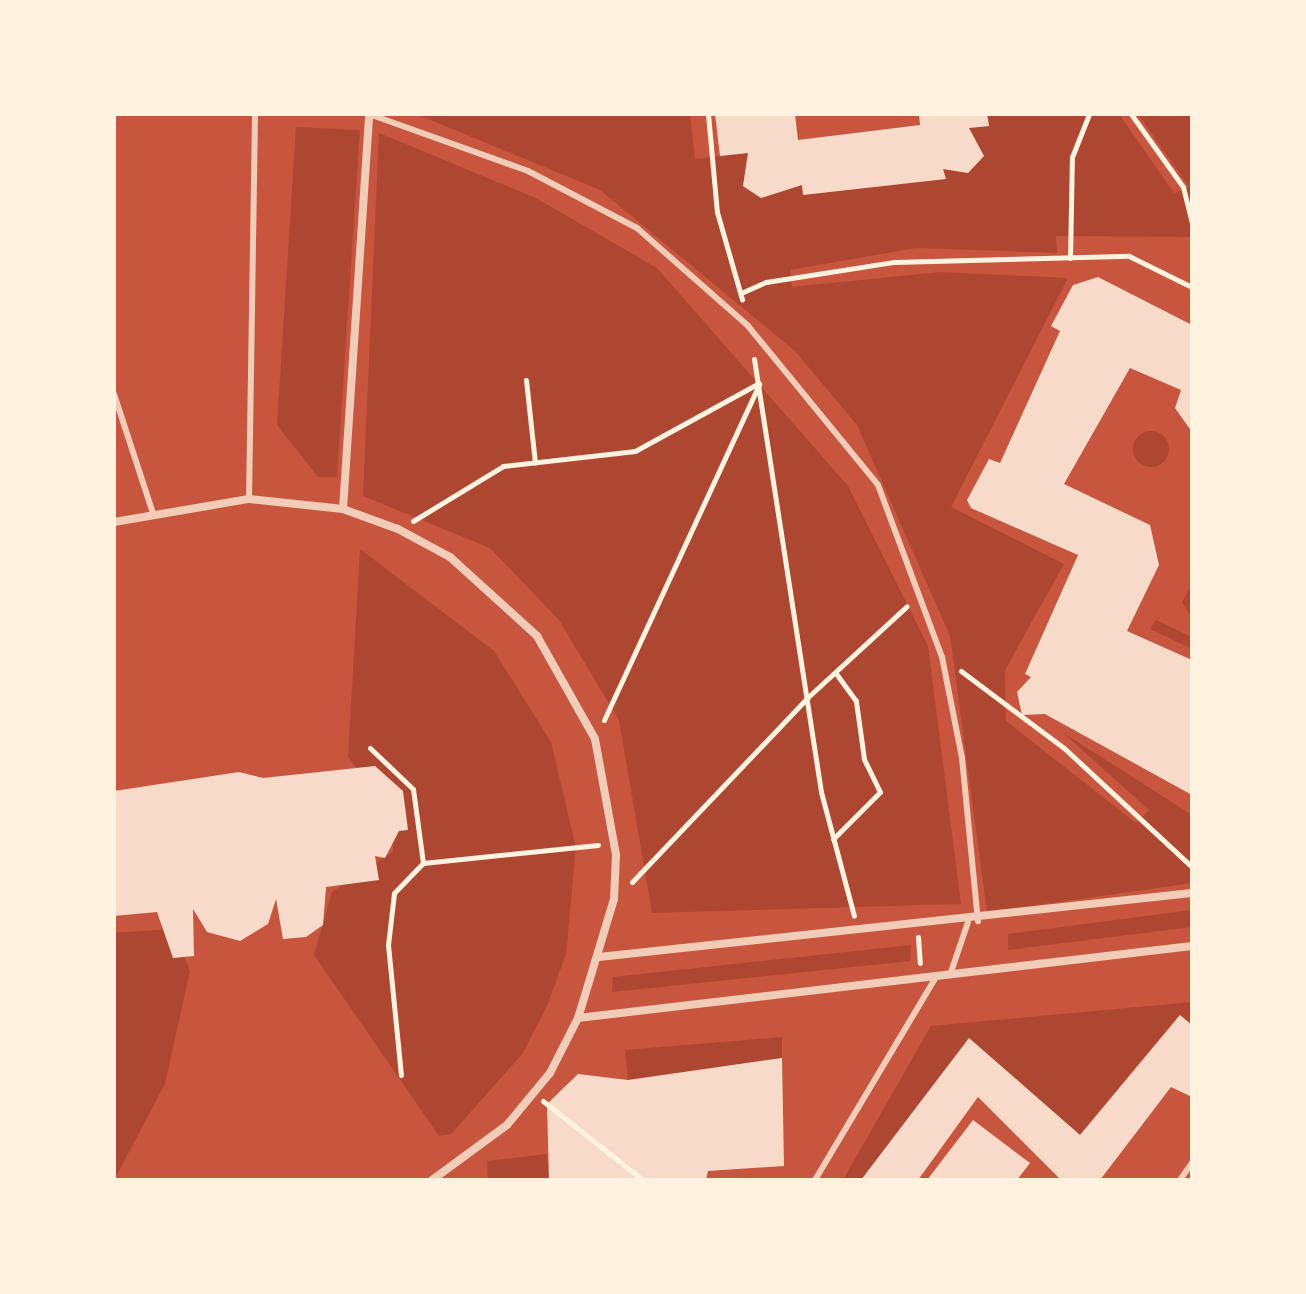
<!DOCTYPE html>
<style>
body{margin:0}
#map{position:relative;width:1306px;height:1294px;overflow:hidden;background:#c8553d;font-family:"Alegreya Sans",sans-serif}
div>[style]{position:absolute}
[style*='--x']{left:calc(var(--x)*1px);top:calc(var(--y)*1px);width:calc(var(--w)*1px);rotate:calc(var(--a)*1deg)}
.green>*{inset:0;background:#ae4732}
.round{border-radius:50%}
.building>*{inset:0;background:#f7dbc8}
.path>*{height:5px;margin:-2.5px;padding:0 2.5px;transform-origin:2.5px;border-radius:2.5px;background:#fff3e0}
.service>*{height:6px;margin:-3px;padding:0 3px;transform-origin:3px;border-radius:3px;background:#f1ccb7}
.minor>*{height:8px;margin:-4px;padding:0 4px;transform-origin:4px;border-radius:4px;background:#f1ccb7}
span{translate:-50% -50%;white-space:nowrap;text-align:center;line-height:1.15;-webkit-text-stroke:6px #fff3e0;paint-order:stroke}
.frame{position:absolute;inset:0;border:116px solid #fff3e0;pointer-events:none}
</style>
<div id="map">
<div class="green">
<div style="clip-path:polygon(416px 114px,690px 114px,695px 159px,748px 153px,743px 186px,761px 198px,802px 185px,803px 195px,945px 179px,943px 169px,968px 173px,984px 156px,969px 128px,989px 126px,988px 114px,1119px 114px,1174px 193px,1189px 187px,1138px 114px,1192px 114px,1192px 237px,1056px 236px,1057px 253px,916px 248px,790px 270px,792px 287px,940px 272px,1068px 278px,951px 507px,1064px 564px,1005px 670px,1006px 721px,1136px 823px,1149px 810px,1062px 732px,1192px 815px,1192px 883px,987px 912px,950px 636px,857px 425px,795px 351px,600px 190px)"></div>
<div style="clip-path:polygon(296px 127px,360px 130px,337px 477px,318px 477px,277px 425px)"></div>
<div style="clip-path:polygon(379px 133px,536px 198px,657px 268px,848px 486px,928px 646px,961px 904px,652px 913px,619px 720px,559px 620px,490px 548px,363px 496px)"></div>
<div class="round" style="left:1133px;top:431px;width:36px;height:36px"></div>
<div style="clip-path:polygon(360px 549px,494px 651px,551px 742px,576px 847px,566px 954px,547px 1006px,523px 1053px,451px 1134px,439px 1136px,314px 955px,332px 892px,393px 852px,391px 812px,348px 757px)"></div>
<div style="clip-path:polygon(1192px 584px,1192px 619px,1182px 602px)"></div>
<div style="clip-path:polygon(1156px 620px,1192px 637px,1192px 649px,1150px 629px)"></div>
<div style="clip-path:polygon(1192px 910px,1192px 927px,1008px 950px,1008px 934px)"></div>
<div style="clip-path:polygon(173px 929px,190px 971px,165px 1084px,114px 1180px,114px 933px)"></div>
<div style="clip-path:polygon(911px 945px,910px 961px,612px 992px,613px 977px)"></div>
<div style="clip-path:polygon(1192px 1002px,1192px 1025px,1179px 1015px,1080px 1135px,969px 1038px,861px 1180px,843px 1180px,931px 1026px)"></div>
<div style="clip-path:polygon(782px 1037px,782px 1058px,628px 1080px,625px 1050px)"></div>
<div style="clip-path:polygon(547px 1154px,549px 1180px,488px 1180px,487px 1161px)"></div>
</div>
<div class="building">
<div style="clip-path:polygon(715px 114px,795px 114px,798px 140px,920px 125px,919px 114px,987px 114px,989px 126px,969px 128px,984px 156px,968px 173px,943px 169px,946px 179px,803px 195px,802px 185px,761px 198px,743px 186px,748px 153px,720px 156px)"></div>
<div style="clip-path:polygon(1098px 277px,1192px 325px,1192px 432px,1175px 408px,1181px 390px,1130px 368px,1064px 484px,1150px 525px,1159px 565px,1127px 631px,1192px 660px,1192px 795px,1045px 714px,1022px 715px,1017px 692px,1031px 677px,1025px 674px,1078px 555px,971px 508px,967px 500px,989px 459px,1000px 463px,1060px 331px,1051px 326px,1073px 285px)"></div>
<div style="clip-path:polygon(375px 766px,403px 791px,408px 830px,399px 831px,385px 858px,375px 856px,379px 880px,326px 887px,323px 925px,306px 937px,283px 939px,276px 899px,268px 924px,240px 941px,207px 932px,193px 909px,194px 956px,173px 958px,157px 912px,114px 916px,114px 791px,239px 772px,263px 778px)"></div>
<div style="clip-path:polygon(1180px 1015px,1192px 1025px,1192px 1097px,1171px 1087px,1100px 1180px,1061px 1180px,978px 1097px,918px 1180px,861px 1180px,969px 1038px,1080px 1135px)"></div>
<div style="clip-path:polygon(782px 1058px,784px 1166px,708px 1171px,706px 1180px,549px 1180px,547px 1104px,578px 1074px,628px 1080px)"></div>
<div style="clip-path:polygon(973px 1120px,1030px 1163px,1017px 1180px,927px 1180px)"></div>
</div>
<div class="path">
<div style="--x:708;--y:114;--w:98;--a:84.8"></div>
<div style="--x:717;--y:212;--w:91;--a:74"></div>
<div style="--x:1131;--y:114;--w:90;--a:54.5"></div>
<div style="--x:1183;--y:187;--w:37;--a:76"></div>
<div style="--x:1070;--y:258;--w:101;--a:-88.9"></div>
<div style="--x:1072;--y:157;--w:46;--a:-68.4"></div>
<div style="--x:741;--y:293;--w:27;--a:-24"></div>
<div style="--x:766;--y:282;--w:130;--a:-8.9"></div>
<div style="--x:894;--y:262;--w:235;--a:-1.5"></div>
<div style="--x:1129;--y:256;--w:70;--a:26.2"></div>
<div style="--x:754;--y:359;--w:438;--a:81.2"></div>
<div style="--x:821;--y:792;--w:128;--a:75.1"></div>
<div style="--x:526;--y:380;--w:83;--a:83.8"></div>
<div style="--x:413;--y:521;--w:105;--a:-31.4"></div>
<div style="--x:503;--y:466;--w:133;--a:-6.5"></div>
<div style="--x:635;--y:451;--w:141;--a:-28.7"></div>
<div style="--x:961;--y:671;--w:129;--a:36.8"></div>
<div style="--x:1064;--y:748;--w:175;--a:42.9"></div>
<div style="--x:604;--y:720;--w:370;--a:-65.2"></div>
<div style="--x:370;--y:748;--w:59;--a:43.6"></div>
<div style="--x:413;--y:789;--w:75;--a:82.3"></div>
<div style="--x:833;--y:839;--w:66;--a:-45"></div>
<div style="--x:880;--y:792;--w:37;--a:-116"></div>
<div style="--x:864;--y:759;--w:59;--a:-97.9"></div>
<div style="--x:856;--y:701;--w:34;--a:-126"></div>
<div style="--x:632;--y:882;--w:255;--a:-46.4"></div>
<div style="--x:808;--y:697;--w:134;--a:-42.6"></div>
<div style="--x:918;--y:937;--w:26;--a:86"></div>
<div style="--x:401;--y:1075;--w:131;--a:-95.7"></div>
<div style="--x:388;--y:945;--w:52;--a:-83.4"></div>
<div style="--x:394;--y:893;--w:42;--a:-46"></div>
<div style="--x:423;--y:863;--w:176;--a:-5.9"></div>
<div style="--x:543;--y:1101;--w:127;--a:38.3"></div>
</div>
<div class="service">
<div style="--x:369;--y:114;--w:169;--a:19.7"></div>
<div style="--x:528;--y:171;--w:123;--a:27.6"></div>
<div style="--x:637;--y:228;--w:148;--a:41.4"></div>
<div style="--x:748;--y:326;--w:205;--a:50.7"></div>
<div style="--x:878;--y:485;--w:184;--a:69.6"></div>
<div style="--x:942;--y:657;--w:103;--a:78.8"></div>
<div style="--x:962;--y:758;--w:164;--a:84.4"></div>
<div style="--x:114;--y:394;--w:125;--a:71.9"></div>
<div style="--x:249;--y:499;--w:385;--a:-89.1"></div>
<div style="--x:950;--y:975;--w:56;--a:-71.2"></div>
<div style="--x:815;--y:1180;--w:234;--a:-59.2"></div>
<div style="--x:1180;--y:1180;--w:21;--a:-55"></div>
</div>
<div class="minor">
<div style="--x:343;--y:509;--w:396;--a:-86.2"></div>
<div style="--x:114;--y:522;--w:137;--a:-9.7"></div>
<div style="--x:249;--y:499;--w:95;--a:6.1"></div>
<div style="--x:343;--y:509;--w:59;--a:20"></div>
<div style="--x:398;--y:529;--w:59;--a:28.3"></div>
<div style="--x:450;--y:557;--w:118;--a:42.2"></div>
<div style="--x:537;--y:636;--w:118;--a:60.6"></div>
<div style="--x:595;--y:739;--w:118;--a:79.7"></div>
<div style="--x:616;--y:855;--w:44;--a:92.6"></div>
<div style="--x:614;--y:899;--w:124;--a:106.8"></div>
<div style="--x:578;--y:1018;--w:62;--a:117"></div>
<div style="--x:550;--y:1073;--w:67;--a:129.6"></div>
<div style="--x:507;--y:1125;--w:93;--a:143.7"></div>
<div style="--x:599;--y:957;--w:596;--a:-6.16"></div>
<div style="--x:578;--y:1018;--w:618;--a:-6.69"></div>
</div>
<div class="frame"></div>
</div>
